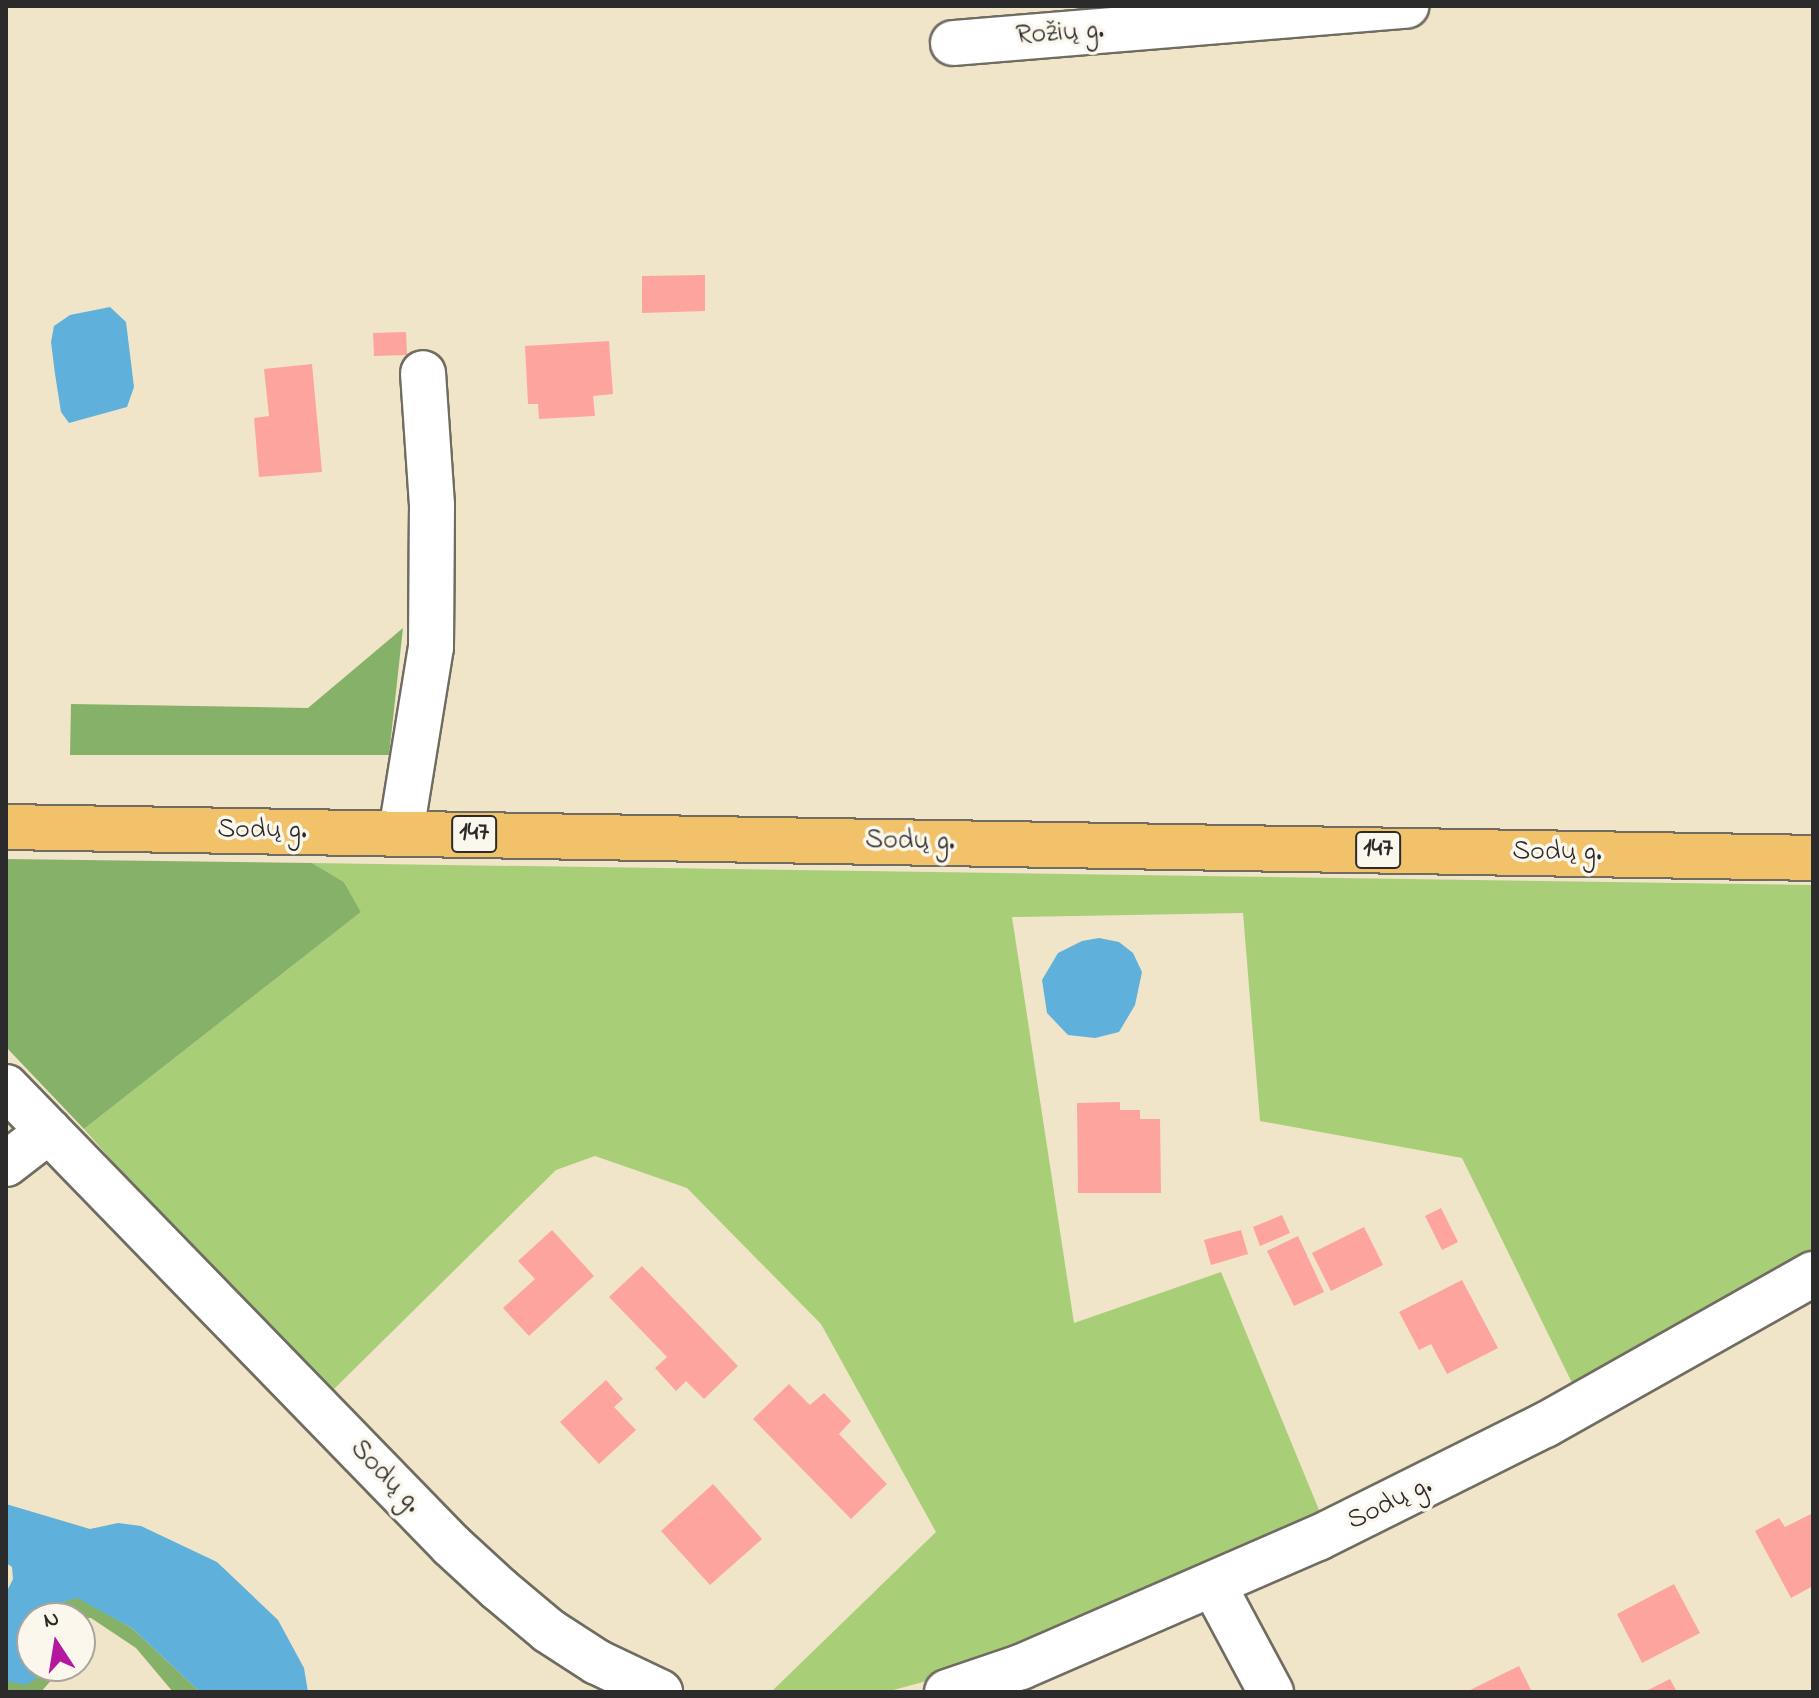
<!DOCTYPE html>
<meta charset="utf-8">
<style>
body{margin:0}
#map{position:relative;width:1819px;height:1698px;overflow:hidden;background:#f0e5c8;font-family:"Indie Flower",sans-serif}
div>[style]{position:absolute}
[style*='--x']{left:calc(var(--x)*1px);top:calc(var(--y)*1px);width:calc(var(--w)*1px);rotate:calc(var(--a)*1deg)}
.green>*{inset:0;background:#a9ce78}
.forest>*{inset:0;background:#86b168}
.water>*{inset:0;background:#5fb0da}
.building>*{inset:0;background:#fda49e}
.roads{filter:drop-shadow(2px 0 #706c62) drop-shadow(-2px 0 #706c62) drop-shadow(0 2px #706c62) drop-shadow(0 -2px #706c62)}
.minor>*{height:44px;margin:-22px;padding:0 22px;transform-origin:22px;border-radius:22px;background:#fff}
.major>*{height:44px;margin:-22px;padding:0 22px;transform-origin:22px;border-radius:22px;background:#f2c26a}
span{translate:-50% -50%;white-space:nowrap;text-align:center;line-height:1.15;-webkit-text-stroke:7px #fbf7ec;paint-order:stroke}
.shield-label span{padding:2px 6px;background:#fbf7ec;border:2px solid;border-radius:6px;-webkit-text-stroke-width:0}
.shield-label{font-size:26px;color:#2b2b2b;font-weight:700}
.street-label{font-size:28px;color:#2b2b2b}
.frame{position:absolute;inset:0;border:8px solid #2b2b2b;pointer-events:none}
.north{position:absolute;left:16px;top:1602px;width:80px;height:80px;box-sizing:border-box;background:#fbf7ec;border:2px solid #a8a59f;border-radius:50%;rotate:348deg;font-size:22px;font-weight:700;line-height:32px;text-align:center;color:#2b2b2b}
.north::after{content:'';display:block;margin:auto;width:28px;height:36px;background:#b5179e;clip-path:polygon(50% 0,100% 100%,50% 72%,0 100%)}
</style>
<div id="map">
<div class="green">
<div style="clip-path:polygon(312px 863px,1813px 885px,1813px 1263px,1578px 1395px,1462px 1158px,1260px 1121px,1243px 913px,1012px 917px,1074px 1323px,1221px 1272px,1324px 1522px,1101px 1617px,923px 1682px,886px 1692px,771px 1692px,936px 1532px,821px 1324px,687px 1188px,595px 1156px,556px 1170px,334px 1389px,187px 1246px,84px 1129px,361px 912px,344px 882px)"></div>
</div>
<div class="forest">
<div style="clip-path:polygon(403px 628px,389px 755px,70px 755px,71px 704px,308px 708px)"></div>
<div style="clip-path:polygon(6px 859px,312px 863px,344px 882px,361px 912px,84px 1129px,6px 1047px)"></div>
<div style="clip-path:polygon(77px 1597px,132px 1628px,200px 1692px,173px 1692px,136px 1648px,91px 1618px,54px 1618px,63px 1602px)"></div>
<div style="clip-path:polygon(43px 1666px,57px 1666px,53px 1678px,41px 1692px,6px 1692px,6px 1681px,36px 1678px)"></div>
</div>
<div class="water">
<div style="clip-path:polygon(110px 307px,126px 322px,134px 387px,127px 407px,69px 423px,61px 412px,55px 374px,51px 342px,54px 326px,70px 315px)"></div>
<div style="clip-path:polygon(1099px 938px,1119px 942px,1133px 953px,1142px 972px,1135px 1005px,1119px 1032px,1095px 1038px,1068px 1035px,1047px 1013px,1042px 980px,1058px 953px,1082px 941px)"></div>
<div style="clip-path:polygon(6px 1504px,90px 1529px,118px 1523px,141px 1526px,217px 1562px,278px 1620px,304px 1668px,308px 1692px,200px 1692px,132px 1628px,77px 1598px,63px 1602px,54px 1618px,32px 1618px,32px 1666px,43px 1666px,36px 1678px,26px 1685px,6px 1681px,6px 1593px,13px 1579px,12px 1567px,6px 1563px)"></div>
</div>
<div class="building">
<div style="clip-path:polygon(705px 275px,705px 311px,642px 313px,642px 276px)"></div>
<div style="clip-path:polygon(406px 332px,407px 355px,374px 356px,373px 333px)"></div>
<div style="clip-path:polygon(609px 341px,613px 394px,593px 396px,595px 416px,539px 419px,538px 404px,528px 404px,525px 346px)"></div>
<div style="clip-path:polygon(312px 364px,322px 472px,259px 477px,254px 418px,269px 416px,264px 369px)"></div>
<div style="clip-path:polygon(1120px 1102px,1120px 1110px,1140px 1110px,1140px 1119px,1160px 1119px,1161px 1193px,1078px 1193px,1077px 1103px)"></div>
<div style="clip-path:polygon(1441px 1208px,1458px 1242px,1442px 1250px,1425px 1216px)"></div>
<div style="clip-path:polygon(1282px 1215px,1290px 1233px,1260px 1246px,1253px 1227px)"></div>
<div style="clip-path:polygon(1364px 1227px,1383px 1265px,1331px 1291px,1312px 1253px)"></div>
<div style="clip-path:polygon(552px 1230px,594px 1276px,529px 1336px,503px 1308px,535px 1279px,518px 1261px)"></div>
<div style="clip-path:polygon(1241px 1230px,1248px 1254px,1211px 1265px,1204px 1240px)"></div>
<div style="clip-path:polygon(1298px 1236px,1324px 1292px,1294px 1306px,1267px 1251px)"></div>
<div style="clip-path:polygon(642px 1266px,738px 1366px,704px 1399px,686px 1381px,676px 1391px,655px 1368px,667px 1357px,609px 1297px)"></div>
<div style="clip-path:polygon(1462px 1280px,1498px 1348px,1447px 1374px,1431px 1344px,1419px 1350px,1399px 1312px)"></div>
<div style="clip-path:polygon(606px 1380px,623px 1399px,614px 1407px,636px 1430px,599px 1464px,560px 1422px)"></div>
<div style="clip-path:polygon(789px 1384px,810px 1405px,824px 1393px,851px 1421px,839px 1434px,887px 1484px,851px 1519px,753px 1419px)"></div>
<div style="clip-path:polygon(713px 1484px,762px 1539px,710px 1585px,661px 1531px)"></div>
<div style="clip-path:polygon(1813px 1513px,1813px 1586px,1791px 1598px,1755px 1531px,1779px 1518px,1785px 1527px)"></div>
<div style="clip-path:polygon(1674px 1584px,1700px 1633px,1642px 1663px,1617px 1614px)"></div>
<div style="clip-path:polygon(1519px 1666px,1532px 1692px,1466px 1692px)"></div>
<div style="clip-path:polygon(1670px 1679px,1677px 1692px,1644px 1692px)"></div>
</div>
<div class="roads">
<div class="minor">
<div style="--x:953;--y:43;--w:455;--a:-4.7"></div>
<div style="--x:401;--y:832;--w:187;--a:-80.8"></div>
<div style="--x:431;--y:647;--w:142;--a:-89.6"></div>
<div style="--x:432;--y:505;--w:132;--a:-93.9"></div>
<div style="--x:6;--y:1087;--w:639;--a:45.82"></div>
<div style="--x:451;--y:1545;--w:65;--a:42.5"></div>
<div style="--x:499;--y:1589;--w:65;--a:40"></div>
<div style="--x:549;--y:1631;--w:57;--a:32.9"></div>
<div style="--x:597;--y:1662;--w:70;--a:25.5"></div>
<div style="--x:6;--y:1164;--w:54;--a:-37.5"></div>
<div style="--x:1213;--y:1584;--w:123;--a:61.8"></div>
<div style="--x:947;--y:1692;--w:78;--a:-18.7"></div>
<div style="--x:1021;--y:1667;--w:324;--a:-23.5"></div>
<div style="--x:1318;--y:1538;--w:254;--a:-26.5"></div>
<div style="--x:1545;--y:1425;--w:308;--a:-29.4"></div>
</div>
<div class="major">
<div style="--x:6;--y:827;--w:1807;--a:0.98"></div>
</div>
</div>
<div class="shield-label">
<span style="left:474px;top:834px">147</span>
<span style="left:1378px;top:850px">147</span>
</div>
<div class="street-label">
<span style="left:1060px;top:34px;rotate:-4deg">Rožių g.</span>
<span style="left:262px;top:831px;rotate:1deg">Sodų g.</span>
<span style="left:910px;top:842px;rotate:1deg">Sodų g.</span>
<span style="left:1557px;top:853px;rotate:1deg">Sodų g.</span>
<span style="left:385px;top:1477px;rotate:46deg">Sodų g.</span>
<span style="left:1390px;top:1504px;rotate:-26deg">Sodų g.</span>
</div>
<div class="frame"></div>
<div class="north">N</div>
</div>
